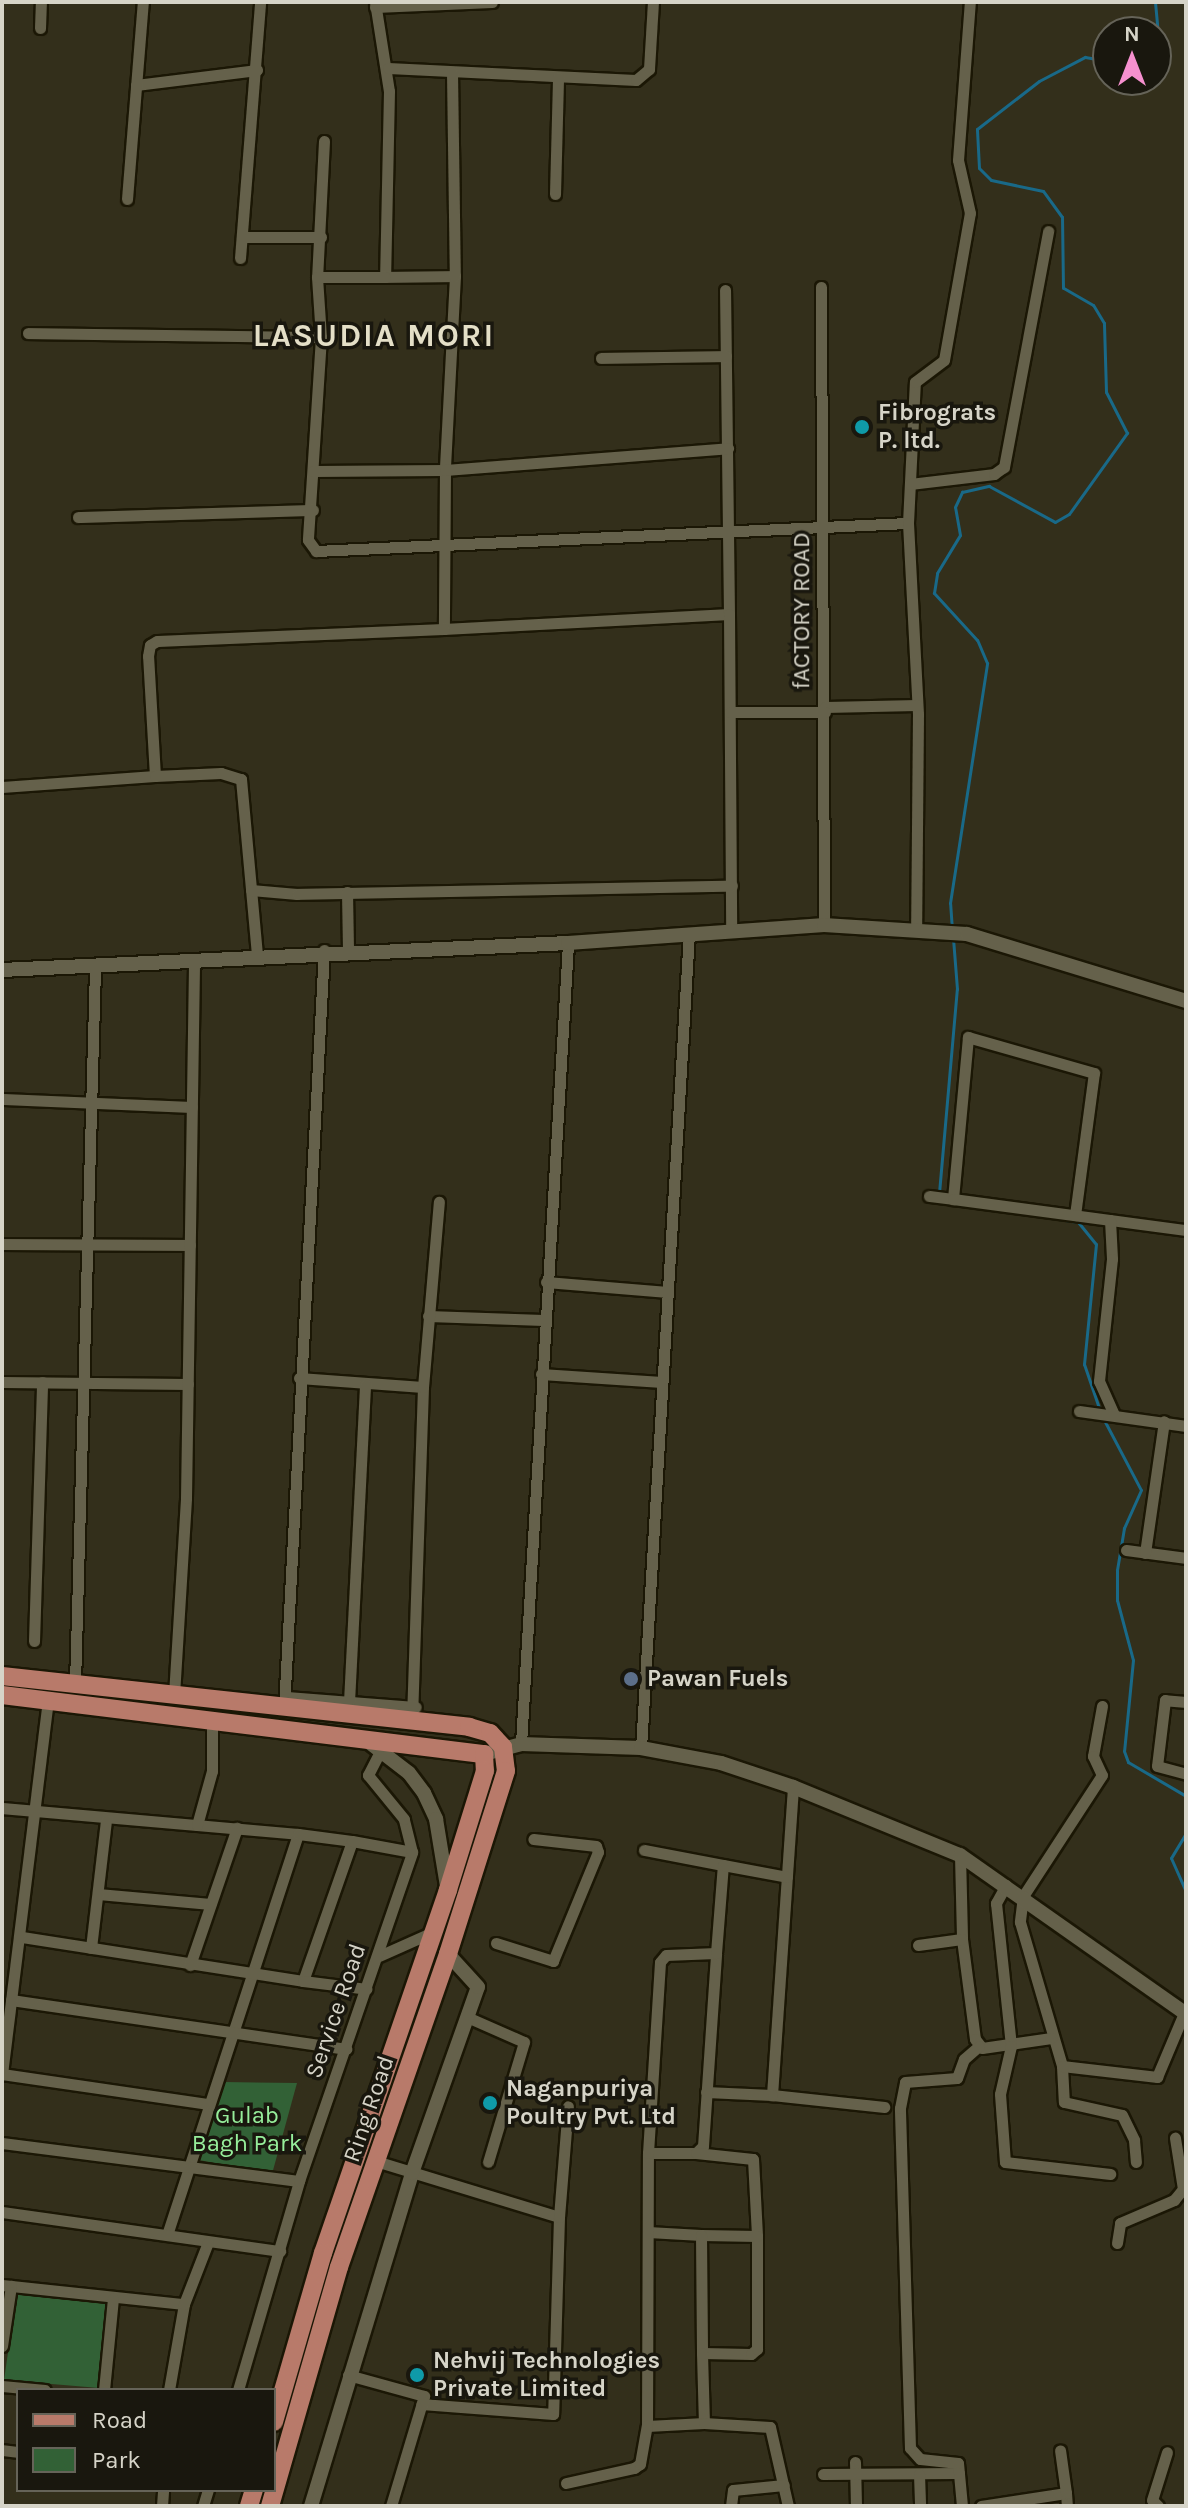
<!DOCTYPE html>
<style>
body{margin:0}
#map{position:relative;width:1188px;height:2508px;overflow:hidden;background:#332f1b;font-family:Karla,sans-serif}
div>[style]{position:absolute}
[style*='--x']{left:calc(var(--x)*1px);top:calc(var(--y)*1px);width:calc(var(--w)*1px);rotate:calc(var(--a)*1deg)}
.green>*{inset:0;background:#326136}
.stream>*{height:3px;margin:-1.5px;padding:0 1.5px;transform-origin:1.5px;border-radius:1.5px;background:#196988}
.roads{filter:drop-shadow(2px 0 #1b1705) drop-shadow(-2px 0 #1b1705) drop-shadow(0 2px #1b1705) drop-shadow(0 -2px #1b1705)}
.minor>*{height:11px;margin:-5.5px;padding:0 5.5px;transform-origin:5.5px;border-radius:5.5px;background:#65614b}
.tertiary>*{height:14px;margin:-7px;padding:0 7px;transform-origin:7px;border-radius:7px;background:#65614b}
.primary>*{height:18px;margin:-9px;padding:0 9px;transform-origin:9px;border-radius:9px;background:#b87a6a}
.dots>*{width:22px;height:22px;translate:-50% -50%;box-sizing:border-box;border:4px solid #19170e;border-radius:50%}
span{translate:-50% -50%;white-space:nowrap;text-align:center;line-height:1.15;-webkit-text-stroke:7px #19170e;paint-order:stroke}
.poi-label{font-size:24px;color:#d6d4c8;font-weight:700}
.left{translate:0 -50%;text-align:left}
.street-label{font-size:24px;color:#d6d4c8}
.park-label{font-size:24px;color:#96ed9a}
.district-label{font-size:32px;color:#e4dfc7;font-weight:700;letter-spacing:2px}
.frame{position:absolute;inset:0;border:4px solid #d6d4c8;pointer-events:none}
.legend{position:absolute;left:16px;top:2388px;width:260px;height:104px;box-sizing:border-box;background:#19170e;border:2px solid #656358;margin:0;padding:10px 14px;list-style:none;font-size:24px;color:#d6d4c8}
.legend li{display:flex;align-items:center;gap:16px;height:40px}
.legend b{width:40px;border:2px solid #656358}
.north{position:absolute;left:1092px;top:16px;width:80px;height:80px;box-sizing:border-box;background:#19170e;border:2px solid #656358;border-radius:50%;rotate:0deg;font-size:22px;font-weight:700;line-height:32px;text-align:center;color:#d6d4c8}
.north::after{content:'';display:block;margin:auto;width:28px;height:36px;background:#f690cf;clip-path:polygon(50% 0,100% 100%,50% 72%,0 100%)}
</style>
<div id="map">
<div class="green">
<div style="clip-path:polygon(223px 2082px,297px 2083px,272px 2174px,199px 2160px)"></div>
<div style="clip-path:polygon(17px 2291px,106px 2301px,99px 2388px,4px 2380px)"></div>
</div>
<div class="stream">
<div style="--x:1155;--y:2;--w:54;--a:84.7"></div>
<div style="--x:1160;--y:56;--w:4;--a:153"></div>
<div style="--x:952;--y:930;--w:27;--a:-94"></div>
<div style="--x:950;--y:903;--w:243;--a:-81.2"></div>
<div style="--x:987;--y:663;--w:25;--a:-113"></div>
<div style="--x:977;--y:640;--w:64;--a:-132.5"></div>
<div style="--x:934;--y:593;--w:20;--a:-81"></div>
<div style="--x:937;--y:573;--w:44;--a:-58.8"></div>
<div style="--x:960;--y:535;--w:28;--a:-100"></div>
<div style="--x:955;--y:507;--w:17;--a:-65"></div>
<div style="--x:962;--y:492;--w:28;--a:-13"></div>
<div style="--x:989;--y:486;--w:75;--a:28.6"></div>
<div style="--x:1055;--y:522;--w:16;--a:-30"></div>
<div style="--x:1069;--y:514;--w:100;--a:-54.4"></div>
<div style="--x:1127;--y:433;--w:46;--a:-117.1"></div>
<div style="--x:1106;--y:392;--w:69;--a:-91.7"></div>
<div style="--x:1104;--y:323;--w:21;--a:-121"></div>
<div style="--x:1093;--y:305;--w:34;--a:-150"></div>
<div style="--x:1063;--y:288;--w:71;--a:-90.8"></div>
<div style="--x:1062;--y:217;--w:32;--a:-126"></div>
<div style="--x:1043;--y:191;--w:53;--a:-168.1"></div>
<div style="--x:991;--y:180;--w:17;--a:-135"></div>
<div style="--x:979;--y:168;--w:39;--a:-93"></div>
<div style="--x:977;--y:129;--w:78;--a:-37.7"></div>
<div style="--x:1039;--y:81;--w:52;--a:-27.6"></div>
<div style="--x:1085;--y:57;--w:23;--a:10"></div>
<div style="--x:939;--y:1193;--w:205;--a:-85"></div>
<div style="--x:957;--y:989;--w:51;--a:-94.5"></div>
<div style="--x:1053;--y:1218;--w:25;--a:9"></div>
<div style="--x:1078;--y:1222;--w:28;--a:51"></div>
<div style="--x:1096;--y:1244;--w:121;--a:95.7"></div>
<div style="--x:1084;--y:1364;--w:50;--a:71.2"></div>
<div style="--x:1103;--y:1418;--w:81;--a:62.2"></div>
<div style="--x:1141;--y:1490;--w:42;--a:114.1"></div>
<div style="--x:1124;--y:1528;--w:43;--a:99.5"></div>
<div style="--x:1117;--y:1570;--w:30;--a:90"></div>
<div style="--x:1117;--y:1600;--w:62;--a:75.1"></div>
<div style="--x:1133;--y:1660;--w:91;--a:95.6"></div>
<div style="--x:1124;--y:1751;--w:12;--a:70"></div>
<div style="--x:1128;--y:1762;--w:67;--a:30.4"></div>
<div style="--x:1186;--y:1833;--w:29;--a:121"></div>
<div style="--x:1171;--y:1858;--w:36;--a:66"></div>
<div style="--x:1186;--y:2066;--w:15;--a:90"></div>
</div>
<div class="roads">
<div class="minor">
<div style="--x:375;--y:2;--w:90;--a:81.1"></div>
<div style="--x:389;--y:91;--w:186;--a:91.2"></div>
<div style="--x:385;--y:277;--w:70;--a:-0.8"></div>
<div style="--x:455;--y:276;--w:194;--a:93"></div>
<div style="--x:445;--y:470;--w:159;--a:90.4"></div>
<div style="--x:444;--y:629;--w:285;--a:-3"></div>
<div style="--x:729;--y:614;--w:324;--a:-90.7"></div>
<div style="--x:375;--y:7;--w:117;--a:-2.4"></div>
<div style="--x:40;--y:28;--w:26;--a:-88"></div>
<div style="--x:388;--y:68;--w:248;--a:2.8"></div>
<div style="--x:636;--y:80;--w:17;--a:-40"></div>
<div style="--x:649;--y:69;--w:67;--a:-86.6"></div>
<div style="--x:452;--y:72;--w:204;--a:89.2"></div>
<div style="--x:136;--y:85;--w:122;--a:-7.1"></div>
<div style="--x:324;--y:141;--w:136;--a:92.9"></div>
<div style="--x:317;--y:277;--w:60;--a:86.2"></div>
<div style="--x:321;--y:337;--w:203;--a:93.7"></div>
<div style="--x:308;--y:540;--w:14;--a:54"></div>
<div style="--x:316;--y:551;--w:593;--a:-2.71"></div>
<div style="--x:908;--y:523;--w:141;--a:-87.2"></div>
<div style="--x:915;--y:382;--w:36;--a:-37"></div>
<div style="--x:944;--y:360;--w:149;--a:-80"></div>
<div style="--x:970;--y:213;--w:54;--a:-102.8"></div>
<div style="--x:958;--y:160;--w:158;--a:-85.7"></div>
<div style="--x:555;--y:194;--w:117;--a:-88.5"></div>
<div style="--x:127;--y:199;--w:198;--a:-85.4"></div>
<div style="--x:244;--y:237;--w:77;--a:0"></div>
<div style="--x:240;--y:258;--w:257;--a:-85.5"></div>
<div style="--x:317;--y:277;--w:68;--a:0"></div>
<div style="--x:821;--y:287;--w:638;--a:89.73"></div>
<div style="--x:28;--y:333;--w:293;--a:0.8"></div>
<div style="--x:601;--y:358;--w:125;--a:-0.9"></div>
<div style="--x:313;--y:471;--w:132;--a:-0.4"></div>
<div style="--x:445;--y:470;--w:284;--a:-4.4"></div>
<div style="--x:910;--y:484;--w:85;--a:-6.8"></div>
<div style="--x:994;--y:474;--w:12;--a:-35"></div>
<div style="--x:1004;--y:467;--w:240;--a:-79.4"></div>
<div style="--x:78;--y:517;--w:235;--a:-1.7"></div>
<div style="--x:908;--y:523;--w:191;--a:87"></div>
<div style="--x:918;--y:714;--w:216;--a:90.5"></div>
<div style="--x:729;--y:614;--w:314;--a:89.6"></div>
<div style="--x:825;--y:707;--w:92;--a:-1.2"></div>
<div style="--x:730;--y:712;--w:95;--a:0"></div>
<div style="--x:155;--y:776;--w:120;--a:-93.3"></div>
<div style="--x:148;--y:656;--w:11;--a:-80"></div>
<div style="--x:150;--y:645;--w:8;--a:-30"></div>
<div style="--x:157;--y:641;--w:287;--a:-2.4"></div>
<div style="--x:2;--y:787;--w:153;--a:-4.1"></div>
<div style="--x:155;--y:776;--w:66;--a:-2.6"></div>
<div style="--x:221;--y:773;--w:21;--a:17"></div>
<div style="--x:241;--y:779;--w:177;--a:84.8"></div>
<div style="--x:251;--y:890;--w:46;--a:5"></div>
<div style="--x:297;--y:894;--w:435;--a:-1.1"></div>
<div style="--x:347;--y:892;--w:58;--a:89"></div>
<div style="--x:2;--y:1099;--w:190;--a:2.4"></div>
<div style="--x:929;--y:1196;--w:24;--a:7"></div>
<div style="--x:1075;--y:1215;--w:143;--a:-82.4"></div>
<div style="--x:1094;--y:1073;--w:131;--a:-164.1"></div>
<div style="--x:968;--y:1037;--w:163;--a:95.3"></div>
<div style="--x:953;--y:1199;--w:235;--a:7.6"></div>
<div style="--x:1110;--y:1220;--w:39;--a:87"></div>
<div style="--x:1112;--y:1259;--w:123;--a:96.1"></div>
<div style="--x:1099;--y:1381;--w:37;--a:66"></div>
<div style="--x:2;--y:1244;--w:188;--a:0.3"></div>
<div style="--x:546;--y:1282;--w:122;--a:4.7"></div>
<div style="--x:428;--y:1316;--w:115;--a:2"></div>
<div style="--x:541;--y:1374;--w:121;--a:3.8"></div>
<div style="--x:299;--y:1378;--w:124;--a:4.2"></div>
<div style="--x:423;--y:1387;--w:334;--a:91.9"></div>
<div style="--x:2;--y:1382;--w:186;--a:0.6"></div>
<div style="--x:423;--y:1387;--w:186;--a:-85.1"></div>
<div style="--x:1079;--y:1411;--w:108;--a:8"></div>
<div style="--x:1126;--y:1550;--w:61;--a:7.6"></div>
<div style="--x:1145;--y:1553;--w:133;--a:-81.8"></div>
<div style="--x:34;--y:1641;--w:259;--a:-88.2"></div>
<div style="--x:75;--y:1684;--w:718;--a:-88.4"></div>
<div style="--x:174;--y:1695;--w:197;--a:-86.5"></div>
<div style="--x:186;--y:1498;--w:536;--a:-89.14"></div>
<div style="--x:286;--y:1697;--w:130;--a:4.4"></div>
<div style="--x:349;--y:1702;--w:318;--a:-87.1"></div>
<div style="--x:1186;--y:1702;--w:21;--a:-175"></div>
<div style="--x:1165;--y:1700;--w:66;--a:96.9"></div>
<div style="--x:1157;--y:1766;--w:30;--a:15"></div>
<div style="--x:1102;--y:1706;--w:51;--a:100.2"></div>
<div style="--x:1093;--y:1756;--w:21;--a:65"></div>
<div style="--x:1102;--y:1775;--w:145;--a:123.1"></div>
<div style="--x:1023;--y:1896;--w:26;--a:97"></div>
<div style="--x:1020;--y:1922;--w:150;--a:73.7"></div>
<div style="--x:1062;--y:2066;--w:36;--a:87"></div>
<div style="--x:1064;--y:2102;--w:59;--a:12.6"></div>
<div style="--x:1122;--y:2115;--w:28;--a:64"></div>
<div style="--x:1134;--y:2140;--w:22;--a:85"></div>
<div style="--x:284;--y:1708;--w:759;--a:-86.98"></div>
<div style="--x:521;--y:1744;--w:802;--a:-86.64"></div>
<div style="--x:641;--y:1748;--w:816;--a:-86.63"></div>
<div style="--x:793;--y:1787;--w:309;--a:93.9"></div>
<div style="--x:772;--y:2095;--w:113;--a:6.1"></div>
<div style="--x:2;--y:1808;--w:297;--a:5"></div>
<div style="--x:298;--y:1834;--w:421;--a:108.1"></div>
<div style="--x:197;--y:1825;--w:56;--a:-74.5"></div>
<div style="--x:212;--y:1771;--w:50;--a:-90"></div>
<div style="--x:298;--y:1834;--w:54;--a:7.4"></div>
<div style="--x:644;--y:1850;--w:80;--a:10.8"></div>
<div style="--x:960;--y:1855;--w:84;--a:88.6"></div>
<div style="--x:962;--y:1939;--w:101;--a:82.6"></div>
<div style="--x:975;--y:2039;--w:11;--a:52"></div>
<div style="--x:982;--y:2048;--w:70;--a:-8.2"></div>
<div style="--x:1006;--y:1885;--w:21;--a:119"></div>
<div style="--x:996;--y:1903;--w:144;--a:84"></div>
<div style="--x:1011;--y:2046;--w:49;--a:102.9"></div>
<div style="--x:1000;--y:2094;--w:68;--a:85.8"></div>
<div style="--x:1005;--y:2162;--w:106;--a:6.5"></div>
<div style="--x:98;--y:1894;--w:113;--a:5.1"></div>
<div style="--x:22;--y:1937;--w:284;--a:8.9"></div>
<div style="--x:303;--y:1981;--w:148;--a:-70.7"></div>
<div style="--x:352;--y:1841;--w:61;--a:10.4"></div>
<div style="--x:496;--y:1943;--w:60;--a:17.5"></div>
<div style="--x:553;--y:1961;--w:118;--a:-67.6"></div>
<div style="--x:598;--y:1852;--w:6;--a:-108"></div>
<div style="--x:596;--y:1846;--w:63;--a:-173.7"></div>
<div style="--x:918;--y:1945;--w:44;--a:-7.8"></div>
<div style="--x:91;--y:1948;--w:129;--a:-83.3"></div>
<div style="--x:379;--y:1956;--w:59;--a:-24"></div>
<div style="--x:190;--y:1965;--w:145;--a:-71.1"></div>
<div style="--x:303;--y:1981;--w:64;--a:7.1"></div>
<div style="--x:11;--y:2000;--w:339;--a:8.3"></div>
<div style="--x:467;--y:2017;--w:62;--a:23.7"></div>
<div style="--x:524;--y:2042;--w:125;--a:106.7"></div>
<div style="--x:1062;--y:2066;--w:96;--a:6.6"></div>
<div style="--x:1157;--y:2077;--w:69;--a:-67.1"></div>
<div style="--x:2;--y:2074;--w:376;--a:-83"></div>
<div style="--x:2;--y:2074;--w:207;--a:8.3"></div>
<div style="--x:706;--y:2092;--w:66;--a:2.6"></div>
<div style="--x:2;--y:2143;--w:299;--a:7.3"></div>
<div style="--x:648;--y:2153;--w:48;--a:0"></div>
<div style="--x:696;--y:2153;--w:10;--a:-45"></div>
<div style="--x:703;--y:2146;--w:193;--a:-86.1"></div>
<div style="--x:696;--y:2153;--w:57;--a:6"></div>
<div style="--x:753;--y:2159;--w:77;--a:87"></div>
<div style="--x:376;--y:2161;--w:191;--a:17"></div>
<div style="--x:559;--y:2217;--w:197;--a:91.7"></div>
<div style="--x:553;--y:2414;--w:132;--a:-175.7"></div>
<div style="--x:2;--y:2212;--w:281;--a:8"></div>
<div style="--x:559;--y:2217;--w:111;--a:-85.4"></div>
<div style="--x:648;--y:2232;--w:53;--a:3.2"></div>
<div style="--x:1117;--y:2243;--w:20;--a:-81"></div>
<div style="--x:1120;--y:2223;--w:59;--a:-23.1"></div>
<div style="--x:1174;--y:2200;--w:14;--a:-51"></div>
<div style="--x:1183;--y:2189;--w:52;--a:-98.9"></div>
<div style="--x:2;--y:2285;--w:183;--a:6"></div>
<div style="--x:184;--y:2304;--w:87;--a:99.9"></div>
<div style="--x:184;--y:2304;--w:66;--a:-68.8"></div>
<div style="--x:2;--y:2346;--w:61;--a:-81.5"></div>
<div style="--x:702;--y:2353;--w:49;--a:1.2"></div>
<div style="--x:751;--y:2354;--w:8;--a:-40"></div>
<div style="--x:757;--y:2349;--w:113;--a:-90"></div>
<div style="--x:757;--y:2236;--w:56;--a:-179"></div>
<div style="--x:701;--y:2235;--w:118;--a:89.5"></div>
<div style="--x:702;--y:2353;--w:70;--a:88.4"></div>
<div style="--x:704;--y:2423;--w:57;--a:177"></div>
<div style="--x:647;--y:2426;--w:273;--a:-89.8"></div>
<div style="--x:648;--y:2153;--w:191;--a:-86.4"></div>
<div style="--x:660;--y:1962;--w:9;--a:-49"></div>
<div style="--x:666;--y:1955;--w:50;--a:-2.3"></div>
<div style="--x:716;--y:1953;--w:88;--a:-85.5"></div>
<div style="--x:723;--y:1865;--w:65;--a:10.6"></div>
<div style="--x:348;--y:2375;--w:79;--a:15.4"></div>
<div style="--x:424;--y:2396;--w:115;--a:106.7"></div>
<div style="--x:2;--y:2386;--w:43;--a:5.3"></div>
<div style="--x:104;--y:2390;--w:92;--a:-84.4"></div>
<div style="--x:238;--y:2390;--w:218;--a:-73.7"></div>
<div style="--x:299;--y:2181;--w:348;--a:-71"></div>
<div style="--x:412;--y:1852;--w:34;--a:-104"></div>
<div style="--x:404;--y:1819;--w:57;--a:-129.3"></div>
<div style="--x:368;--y:1775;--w:29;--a:-63"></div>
<div style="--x:704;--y:2423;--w:66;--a:3.5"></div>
<div style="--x:770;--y:2427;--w:81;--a:77.2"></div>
<div style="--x:2;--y:2450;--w:16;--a:7"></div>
<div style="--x:855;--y:2462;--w:44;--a:88.7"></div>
<div style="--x:823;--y:2474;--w:136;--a:-0.4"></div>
<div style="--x:919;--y:2474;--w:32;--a:88"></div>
<div style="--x:566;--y:2483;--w:70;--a:-12.4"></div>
<div style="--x:634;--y:2468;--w:7;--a:-34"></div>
<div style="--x:640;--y:2464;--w:39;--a:-80"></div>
<div style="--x:1066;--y:2493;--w:13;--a:86"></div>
<div style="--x:162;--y:2506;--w:16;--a:-86"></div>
<div style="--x:203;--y:2506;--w:17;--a:-73"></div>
<div style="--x:731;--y:2506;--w:16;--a:-83"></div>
<div style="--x:733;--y:2490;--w:51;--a:-5.6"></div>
<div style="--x:962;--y:2506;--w:43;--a:-95.3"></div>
<div style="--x:958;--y:2463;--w:38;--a:-174"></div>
<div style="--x:920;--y:2459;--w:15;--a:-132"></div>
<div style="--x:910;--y:2448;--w:340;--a:-91.7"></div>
<div style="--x:900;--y:2108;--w:26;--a:-79"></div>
<div style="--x:905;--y:2082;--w:52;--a:-4.4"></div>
<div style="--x:957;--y:2078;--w:20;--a:-70"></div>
<div style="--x:964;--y:2059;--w:20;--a:-41"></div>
<div style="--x:981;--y:2506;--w:86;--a:-8.7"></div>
<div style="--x:1066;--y:2493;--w:43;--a:-97.9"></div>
<div style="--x:1158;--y:2506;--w:8;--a:-135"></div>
<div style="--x:1152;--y:2500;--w:50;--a:-72.6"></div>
</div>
<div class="tertiary">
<div style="--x:2;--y:970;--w:567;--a:-2.73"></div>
<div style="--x:568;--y:943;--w:257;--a:-4"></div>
<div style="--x:824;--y:925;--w:143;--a:3.6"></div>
<div style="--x:967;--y:934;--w:229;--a:17"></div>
<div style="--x:370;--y:1743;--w:49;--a:37.6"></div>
<div style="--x:409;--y:1773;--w:25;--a:53"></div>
<div style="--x:424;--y:1793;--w:29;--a:65"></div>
<div style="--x:436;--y:1819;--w:68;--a:80.7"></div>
<div style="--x:484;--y:1754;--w:38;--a:-15"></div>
<div style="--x:521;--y:1744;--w:120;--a:1.9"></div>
<div style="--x:641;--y:1748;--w:81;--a:10.6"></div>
<div style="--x:721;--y:1763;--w:76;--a:18.4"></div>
<div style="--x:793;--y:1787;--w:180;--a:22.2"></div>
<div style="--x:960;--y:1855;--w:276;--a:35.1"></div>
<div style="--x:311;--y:2506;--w:348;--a:-73.1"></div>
<div style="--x:412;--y:2173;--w:197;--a:-70.5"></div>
<div style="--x:478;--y:1987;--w:45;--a:-132.3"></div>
</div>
<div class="primary">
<div style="--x:2;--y:1676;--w:470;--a:6.2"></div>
<div style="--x:469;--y:1727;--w:22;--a:16"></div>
<div style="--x:490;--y:1733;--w:19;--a:47"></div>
<div style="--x:503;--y:1747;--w:24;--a:83"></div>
<div style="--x:506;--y:1771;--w:192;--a:107.6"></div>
<div style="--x:448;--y:1954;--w:331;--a:109.2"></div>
<div style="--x:339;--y:2267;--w:249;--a:106.1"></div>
<div style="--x:2;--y:1695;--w:486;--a:7"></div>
<div style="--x:484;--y:1754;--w:17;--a:87"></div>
<div style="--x:485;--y:1771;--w:125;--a:107.3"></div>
<div style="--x:448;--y:1890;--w:384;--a:109"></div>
<div style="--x:323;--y:2253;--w:176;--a:106.2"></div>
<div style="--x:249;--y:2506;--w:17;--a:-73"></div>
</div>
</div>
<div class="dots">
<div style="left:862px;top:427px;background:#0f9aa8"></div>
<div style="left:631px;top:1679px;background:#5c6f8a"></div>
<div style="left:490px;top:2103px;background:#0f9aa8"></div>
<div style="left:417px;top:2375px;background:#0f9aa8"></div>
</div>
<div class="poi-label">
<span class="left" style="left:878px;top:427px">Fibrograts<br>P. ltd.</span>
<span class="left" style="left:647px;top:1679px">Pawan Fuels</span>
<span class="left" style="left:506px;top:2103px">Naganpuriya<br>Poultry Pvt. Ltd</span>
<span class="left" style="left:433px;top:2375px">Nehvij Technologies<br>Private Limited</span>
</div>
<div class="street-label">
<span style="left:802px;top:611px;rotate:-90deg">fACTORY ROAD</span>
<span style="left:336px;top:2011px;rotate:-71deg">Service Road</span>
<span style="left:369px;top:2109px;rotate:-71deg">Ring Road</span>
</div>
<div class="park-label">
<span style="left:247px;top:2130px">Gulab<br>Bagh Park</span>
</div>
<div class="district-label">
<span style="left:374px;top:336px">LASUDIA MORI</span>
</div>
<div class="frame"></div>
<ul class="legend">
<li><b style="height:10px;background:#b87a6a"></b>Road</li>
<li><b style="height:22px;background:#326136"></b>Park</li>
</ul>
<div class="north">N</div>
</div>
